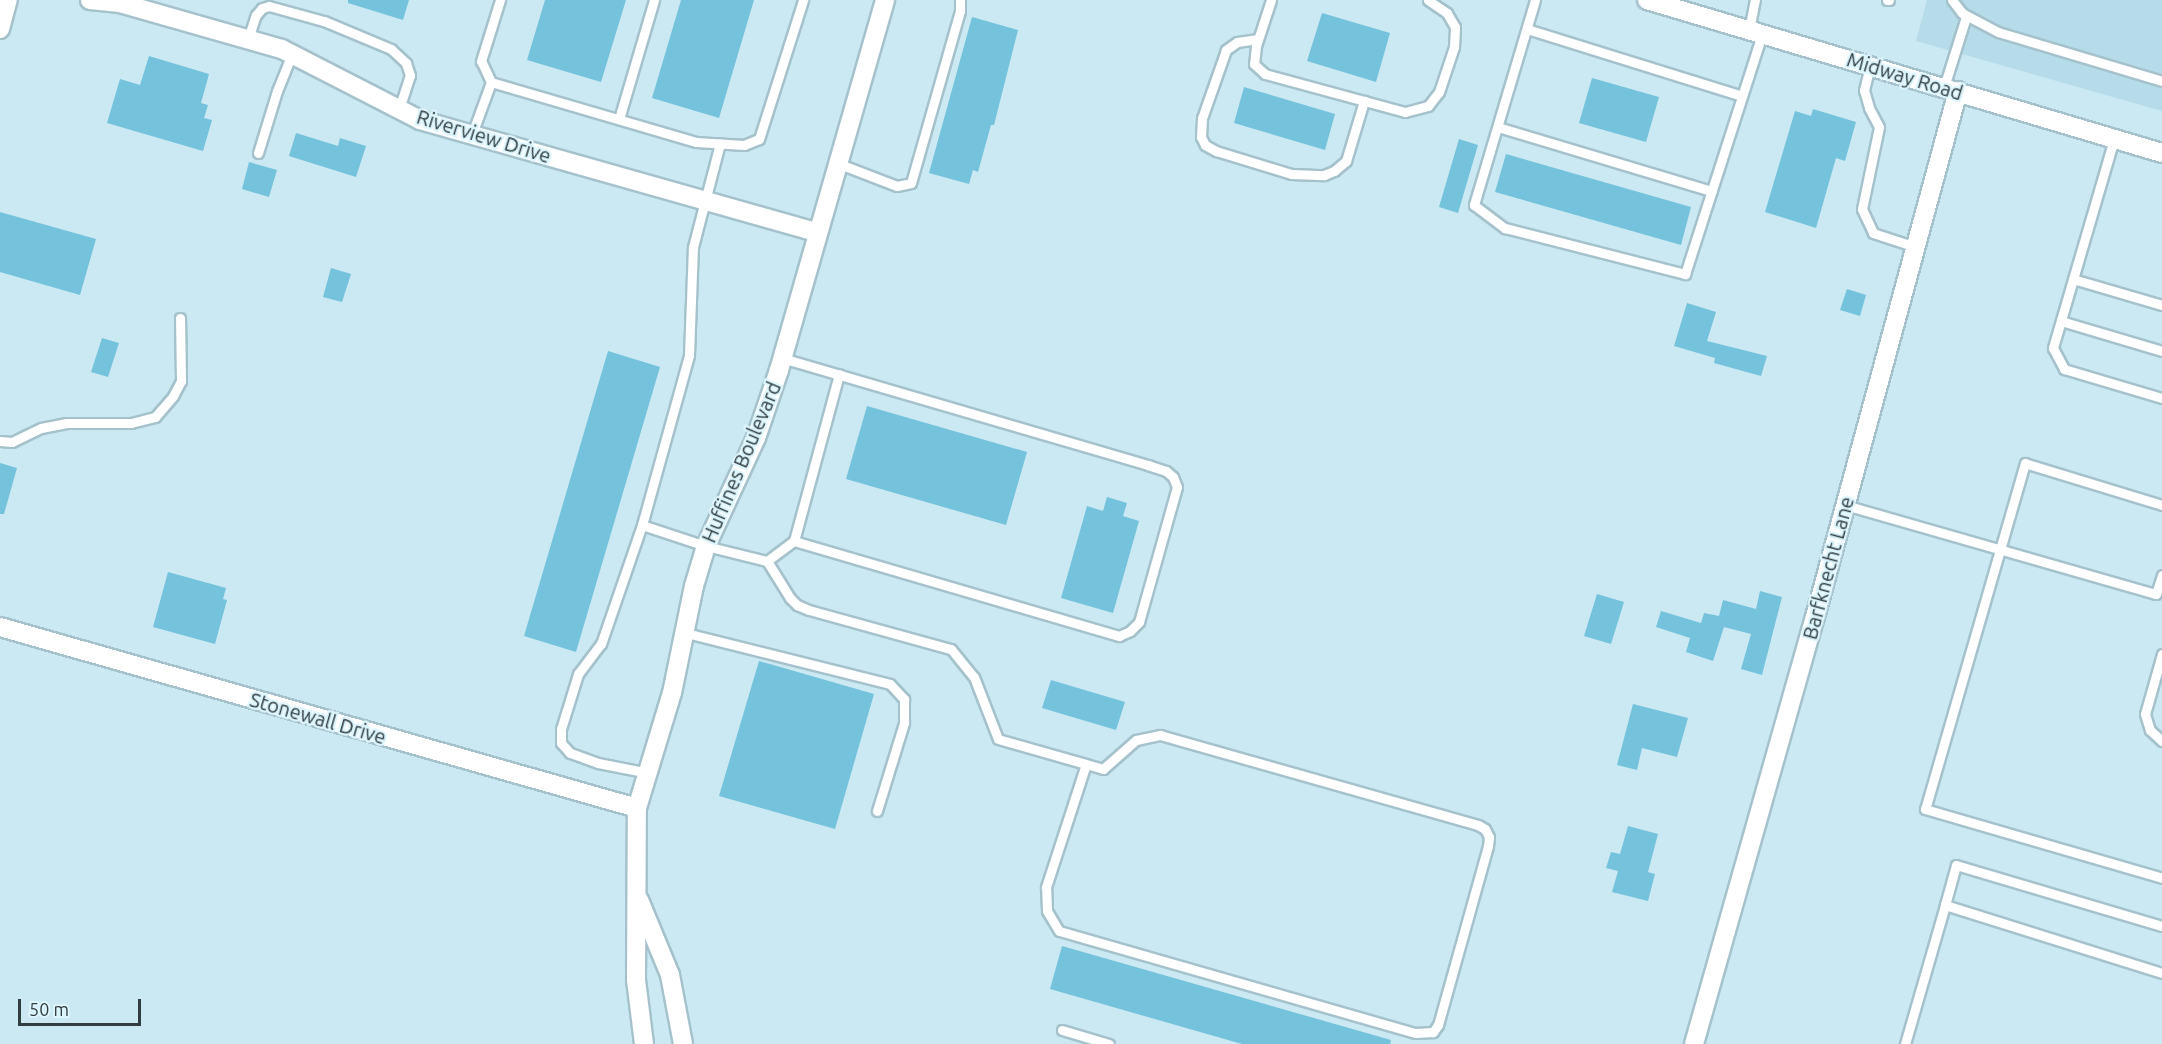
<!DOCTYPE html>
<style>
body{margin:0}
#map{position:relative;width:2162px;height:1044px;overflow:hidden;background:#cbe9f3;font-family:Ubuntu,sans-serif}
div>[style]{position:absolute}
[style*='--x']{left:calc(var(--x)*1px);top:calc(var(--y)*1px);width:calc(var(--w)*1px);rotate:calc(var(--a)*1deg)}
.built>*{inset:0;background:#b6dce9}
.building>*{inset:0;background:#74c2db}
.roads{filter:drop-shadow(2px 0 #a5c2cc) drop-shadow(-2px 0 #a5c2cc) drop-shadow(0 2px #a5c2cc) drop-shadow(0 -2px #a5c2cc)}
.service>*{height:9px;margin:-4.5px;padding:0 4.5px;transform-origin:4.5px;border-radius:4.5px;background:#fff}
.minor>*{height:18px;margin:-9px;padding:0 9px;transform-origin:9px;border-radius:9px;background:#fff}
span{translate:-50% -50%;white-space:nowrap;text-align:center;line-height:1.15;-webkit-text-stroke:4.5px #ddf5fd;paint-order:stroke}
.street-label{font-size:20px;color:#313d41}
.scale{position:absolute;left:18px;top:999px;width:123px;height:27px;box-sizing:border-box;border:3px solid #313d41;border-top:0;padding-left:8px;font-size:18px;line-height:21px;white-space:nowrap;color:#313d41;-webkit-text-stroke:4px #ddf5fd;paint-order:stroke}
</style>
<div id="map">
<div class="built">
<div style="clip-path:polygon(1927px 0,2162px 0,2162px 111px,1916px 41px)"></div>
</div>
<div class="building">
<div style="clip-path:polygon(348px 0,409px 0,403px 20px,348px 3px)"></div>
<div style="clip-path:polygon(545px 0,626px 0,601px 82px,527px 60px)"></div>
<div style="clip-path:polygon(681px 0,754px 0,719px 118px,652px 98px)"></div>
<div style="clip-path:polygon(1322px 13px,1390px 33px,1376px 82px,1307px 61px)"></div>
<div style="clip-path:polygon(972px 17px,1018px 30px,994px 125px,991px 125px,978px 172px,973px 170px,969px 184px,929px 173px)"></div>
<div style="clip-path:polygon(149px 56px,209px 74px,201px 103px,208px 105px,204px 118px,212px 120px,203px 151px,107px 123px,120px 79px,140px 85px)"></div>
<div style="clip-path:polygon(1592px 78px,1659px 97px,1646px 142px,1579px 123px)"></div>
<div style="clip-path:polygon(1244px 87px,1335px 114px,1325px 150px,1234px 123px)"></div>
<div style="clip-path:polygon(1813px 109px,1856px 122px,1845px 161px,1836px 158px,1816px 228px,1765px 212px,1795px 111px,1811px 116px)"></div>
<div style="clip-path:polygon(296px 133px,338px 146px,340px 138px,366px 146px,356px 177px,289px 156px)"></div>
<div style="clip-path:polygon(1459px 139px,1478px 145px,1458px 213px,1439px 207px)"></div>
<div style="clip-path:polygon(1506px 154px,1691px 207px,1681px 245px,1495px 192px)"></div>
<div style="clip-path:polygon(249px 162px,277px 170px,269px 197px,242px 189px)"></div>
<div style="clip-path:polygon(0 212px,96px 239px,80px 295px,0 272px)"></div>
<div style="clip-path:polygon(331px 268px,351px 274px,342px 302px,323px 297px)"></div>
<div style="clip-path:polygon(1847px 289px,1866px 295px,1860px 316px,1840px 310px)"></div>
<div style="clip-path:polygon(1687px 303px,1716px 312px,1707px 341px,1767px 356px,1761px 376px,1714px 363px,1715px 358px,1674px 346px)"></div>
<div style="clip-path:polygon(102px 338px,119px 343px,108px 377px,91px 372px)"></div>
<div style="clip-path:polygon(608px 351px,660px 367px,576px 652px,524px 636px)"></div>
<div style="clip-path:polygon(867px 406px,1027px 452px,1006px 525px,846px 479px)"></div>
<div style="clip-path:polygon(0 463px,17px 468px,4px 514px,0 514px)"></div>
<div style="clip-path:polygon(1107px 497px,1127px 503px,1123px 516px,1139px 521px,1113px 613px,1061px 598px,1087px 506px,1103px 511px)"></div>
<div style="clip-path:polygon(168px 572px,226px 588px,223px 599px,227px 600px,215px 644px,153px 627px)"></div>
<div style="clip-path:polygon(1760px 591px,1782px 597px,1762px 675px,1741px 669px,1751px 634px,1724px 627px,1713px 661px,1686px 652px,1690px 638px,1656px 627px,1661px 611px,1701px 623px,1704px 613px,1719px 616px,1723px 600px,1756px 609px)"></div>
<div style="clip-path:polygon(1597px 594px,1624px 602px,1611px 644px,1584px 636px)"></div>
<div style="clip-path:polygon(759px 661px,874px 694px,835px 829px,719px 796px)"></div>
<div style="clip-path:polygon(1051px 680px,1125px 702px,1116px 730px,1042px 708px)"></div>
<div style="clip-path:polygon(1633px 704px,1688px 718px,1677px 757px,1642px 748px,1637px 770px,1617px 765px)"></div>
<div style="clip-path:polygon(1628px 826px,1658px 834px,1648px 872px,1655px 874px,1648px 901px,1612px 892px,1618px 871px,1606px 868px,1611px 852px,1620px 854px)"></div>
<div style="clip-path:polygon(1062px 946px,1391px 1040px,1390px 1044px,1242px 1044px,1050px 989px)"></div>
</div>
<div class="roads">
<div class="service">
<div style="--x:1271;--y:0;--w:48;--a:108.1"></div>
<div style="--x:1256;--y:46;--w:18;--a:96"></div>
<div style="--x:1254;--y:64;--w:15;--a:42"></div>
<div style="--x:1265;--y:74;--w:145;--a:15.2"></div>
<div style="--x:1405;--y:112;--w:24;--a:-15"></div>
<div style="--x:1428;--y:106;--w:18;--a:-52"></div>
<div style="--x:1439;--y:92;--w:47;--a:-71.6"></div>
<div style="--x:1454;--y:47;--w:20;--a:-87"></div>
<div style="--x:1455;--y:27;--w:16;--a:-120"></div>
<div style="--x:1447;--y:13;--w:23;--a:-146"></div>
<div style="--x:1535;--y:0;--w:214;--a:106.6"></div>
<div style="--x:1474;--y:205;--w:39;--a:37"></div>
<div style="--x:1505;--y:228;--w:186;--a:14.3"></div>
<div style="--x:1685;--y:274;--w:252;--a:-72.2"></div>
<div style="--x:1887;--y:0;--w:2;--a:0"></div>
<div style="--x:1952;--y:0;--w:16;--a:52"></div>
<div style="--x:1962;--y:13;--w:41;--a:27.8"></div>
<div style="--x:1998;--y:32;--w:171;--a:16.6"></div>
<div style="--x:1527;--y:29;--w:225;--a:17.3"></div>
<div style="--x:1749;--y:30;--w:31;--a:-79"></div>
<div style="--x:248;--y:39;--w:25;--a:-72"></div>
<div style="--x:256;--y:15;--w:9;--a:-49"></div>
<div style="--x:262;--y:8;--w:7;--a:-16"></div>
<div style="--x:269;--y:6;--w:57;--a:15.3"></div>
<div style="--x:324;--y:21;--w:73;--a:22.7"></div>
<div style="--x:391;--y:49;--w:21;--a:43"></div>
<div style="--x:406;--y:63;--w:13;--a:72"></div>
<div style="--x:410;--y:75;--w:36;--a:108"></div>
<div style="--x:1258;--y:39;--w:21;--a:172"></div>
<div style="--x:1237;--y:42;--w:14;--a:144"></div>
<div style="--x:1226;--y:50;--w:72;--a:109.4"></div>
<div style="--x:1202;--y:118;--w:19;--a:93"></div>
<div style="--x:1201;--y:137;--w:9;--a:63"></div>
<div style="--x:1205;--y:145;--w:13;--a:29"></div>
<div style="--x:1216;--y:151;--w:78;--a:17"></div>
<div style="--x:1291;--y:174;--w:33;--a:2"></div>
<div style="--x:1324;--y:175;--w:11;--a:-22"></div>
<div style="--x:1334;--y:171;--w:16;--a:-40"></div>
<div style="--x:1346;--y:161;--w:63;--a:-73.3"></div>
<div style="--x:1870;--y:66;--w:25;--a:104"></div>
<div style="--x:1864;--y:90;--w:19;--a:74"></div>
<div style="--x:1869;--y:108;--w:21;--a:62"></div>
<div style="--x:1879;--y:127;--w:84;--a:101.7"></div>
<div style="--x:1862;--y:209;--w:26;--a:65"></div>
<div style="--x:1873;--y:233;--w:45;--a:18"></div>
<div style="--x:491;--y:82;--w:214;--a:16.3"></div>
<div style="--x:696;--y:142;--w:48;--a:3.6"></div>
<div style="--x:744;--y:145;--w:16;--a:-22"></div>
<div style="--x:759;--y:139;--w:146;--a:-72.4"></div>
<div style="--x:1944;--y:87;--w:73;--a:-72.6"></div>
<div style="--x:619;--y:119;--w:124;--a:-73.6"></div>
<div style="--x:1498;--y:127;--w:223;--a:16.7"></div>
<div style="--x:472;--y:134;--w:55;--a:-69.9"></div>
<div style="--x:491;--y:82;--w:23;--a:-115"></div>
<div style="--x:481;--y:61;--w:64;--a:-72.7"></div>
<div style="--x:2114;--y:139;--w:218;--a:106.3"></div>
<div style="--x:2053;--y:348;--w:24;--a:62"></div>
<div style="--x:2064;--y:369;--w:102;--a:16.5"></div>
<div style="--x:258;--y:153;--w:65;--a:-73"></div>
<div style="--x:277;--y:91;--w:40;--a:-68"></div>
<div style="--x:837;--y:163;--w:64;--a:21"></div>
<div style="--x:897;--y:186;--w:14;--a:-12"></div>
<div style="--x:911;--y:183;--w:179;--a:-74.1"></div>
<div style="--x:960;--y:11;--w:11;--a:-90"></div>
<div style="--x:2073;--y:279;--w:93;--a:16.3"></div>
<div style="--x:2061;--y:321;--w:105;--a:16.5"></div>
<div style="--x:0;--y:441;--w:12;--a:5"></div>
<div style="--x:12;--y:442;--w:32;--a:-26"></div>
<div style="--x:41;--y:428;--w:26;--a:-11"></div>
<div style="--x:67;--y:423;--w:64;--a:0"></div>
<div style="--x:131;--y:423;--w:25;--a:-14"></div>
<div style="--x:155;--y:417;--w:28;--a:-49"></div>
<div style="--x:173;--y:396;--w:17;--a:-62"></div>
<div style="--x:181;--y:381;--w:63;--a:-90.9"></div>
<div style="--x:1845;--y:505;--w:323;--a:16"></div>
<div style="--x:2156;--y:594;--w:20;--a:-72"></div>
<div style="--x:2162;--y:505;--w:143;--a:-163"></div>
<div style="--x:2025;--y:463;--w:360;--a:106.1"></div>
<div style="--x:1925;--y:809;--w:247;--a:16.2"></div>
<div style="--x:642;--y:525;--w:67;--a:18.2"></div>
<div style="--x:706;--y:546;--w:63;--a:13.8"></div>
<div style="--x:767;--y:561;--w:44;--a:58.1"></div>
<div style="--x:790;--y:598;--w:10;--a:45"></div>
<div style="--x:797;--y:605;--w:13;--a:23"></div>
<div style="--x:809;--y:610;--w:147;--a:15.4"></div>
<div style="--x:951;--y:649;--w:36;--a:51"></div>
<div style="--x:974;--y:677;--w:66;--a:68.8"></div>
<div style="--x:998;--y:739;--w:91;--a:15.9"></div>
<div style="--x:1086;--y:764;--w:18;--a:16"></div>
<div style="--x:1103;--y:769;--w:44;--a:-41.3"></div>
<div style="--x:1136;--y:740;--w:25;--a:-12"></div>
<div style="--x:1160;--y:735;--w:330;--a:15.8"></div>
<div style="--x:1478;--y:825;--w:8;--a:30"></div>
<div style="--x:1485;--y:829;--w:9;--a:63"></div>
<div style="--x:1489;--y:837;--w:9;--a:96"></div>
<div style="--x:1488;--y:846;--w:186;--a:105.6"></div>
<div style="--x:1438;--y:1025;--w:9;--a:126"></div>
<div style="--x:1433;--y:1032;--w:18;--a:177"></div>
<div style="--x:1415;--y:1033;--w:370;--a:-164"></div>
<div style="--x:1059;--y:931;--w:23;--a:-121"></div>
<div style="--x:1047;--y:911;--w:24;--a:-92"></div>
<div style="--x:1046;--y:887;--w:129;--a:-72"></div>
<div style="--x:794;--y:541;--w:173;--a:-74.9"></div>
<div style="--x:767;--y:561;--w:34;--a:-37"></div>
<div style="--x:794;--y:541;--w:339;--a:16.3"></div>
<div style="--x:1119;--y:636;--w:12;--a:-24"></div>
<div style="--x:1130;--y:631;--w:13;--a:-45"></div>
<div style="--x:1139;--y:622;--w:140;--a:-74.3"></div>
<div style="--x:1177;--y:487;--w:11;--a:-112"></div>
<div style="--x:1173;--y:477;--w:9;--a:-139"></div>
<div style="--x:1166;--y:471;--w:19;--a:-162"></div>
<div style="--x:1148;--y:465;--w:380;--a:-163.7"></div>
<div style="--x:686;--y:633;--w:210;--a:14"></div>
<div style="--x:890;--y:684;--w:21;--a:47"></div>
<div style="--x:904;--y:699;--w:24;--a:90"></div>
<div style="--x:904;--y:723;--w:92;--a:107.1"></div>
<div style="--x:2162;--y:654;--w:62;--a:105.8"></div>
<div style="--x:2145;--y:714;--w:17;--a:73"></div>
<div style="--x:2150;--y:730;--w:16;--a:43"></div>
<div style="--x:649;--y:773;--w:52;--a:-168.9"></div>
<div style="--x:598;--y:763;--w:30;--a:-160"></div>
<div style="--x:570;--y:753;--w:13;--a:-132"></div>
<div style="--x:561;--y:743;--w:14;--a:-90"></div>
<div style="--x:561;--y:729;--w:58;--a:-72.8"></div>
<div style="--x:578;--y:674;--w:38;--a:-53"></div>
<div style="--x:601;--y:644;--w:126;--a:-71"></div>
<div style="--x:642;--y:525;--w:176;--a:-74.5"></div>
<div style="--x:689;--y:355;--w:108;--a:-87.9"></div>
<div style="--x:693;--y:247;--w:107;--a:-75.4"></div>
<div style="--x:1945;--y:905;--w:41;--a:-74.6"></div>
<div style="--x:1956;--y:865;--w:215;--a:16.5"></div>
<div style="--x:1062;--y:1030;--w:49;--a:16.6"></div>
<div style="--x:1905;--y:1044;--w:145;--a:-73.9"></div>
<div style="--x:1945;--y:905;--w:227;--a:17.4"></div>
</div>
<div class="minor">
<div style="--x:90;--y:0;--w:30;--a:6"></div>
<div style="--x:120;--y:3;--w:168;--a:15.9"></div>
<div style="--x:282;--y:49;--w:155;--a:27.2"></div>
<div style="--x:420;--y:120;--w:412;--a:15.8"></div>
<div style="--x:1647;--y:0;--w:537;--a:16.55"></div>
<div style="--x:0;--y:29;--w:30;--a:-75"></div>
<div style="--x:0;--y:627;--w:662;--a:15.86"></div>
<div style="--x:639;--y:900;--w:81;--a:67.5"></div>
<div style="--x:670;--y:975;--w:70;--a:79.3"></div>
<div style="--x:644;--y:1044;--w:64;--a:-97.1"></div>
<div style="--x:636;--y:980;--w:172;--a:-89.7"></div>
<div style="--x:637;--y:808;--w:120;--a:-73.1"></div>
<div style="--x:672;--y:693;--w:109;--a:-78.4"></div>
<div style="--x:694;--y:586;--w:42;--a:-73.3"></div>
<div style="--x:706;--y:546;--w:119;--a:-65.2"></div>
<div style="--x:756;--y:438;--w:72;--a:-71.3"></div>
<div style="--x:779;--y:370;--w:385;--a:-74"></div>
<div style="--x:1694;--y:1044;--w:444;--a:-74.2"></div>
<div style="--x:1815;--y:617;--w:545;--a:-74.79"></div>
</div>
</div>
<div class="street-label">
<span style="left:1905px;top:76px;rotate:17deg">Midway Road</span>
<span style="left:484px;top:136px;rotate:17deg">Riverview Drive</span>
<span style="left:741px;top:462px;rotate:-67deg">Huffines Boulevard</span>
<span style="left:1828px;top:568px;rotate:-75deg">Barfknecht Lane</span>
<span style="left:318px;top:718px;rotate:16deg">Stonewall Drive</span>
</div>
<div class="scale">50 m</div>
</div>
